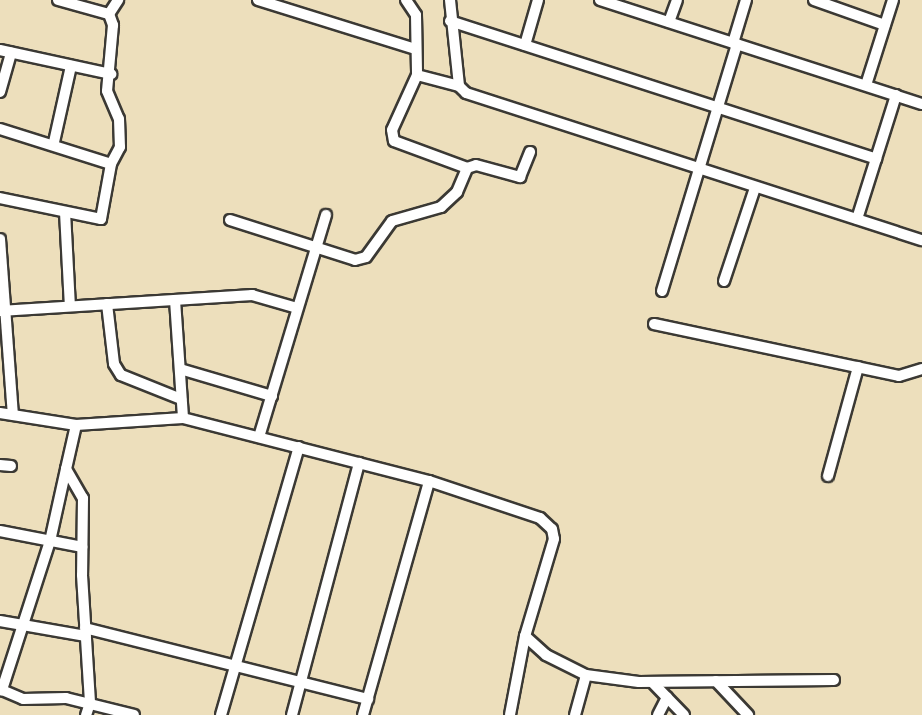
<!DOCTYPE html>
<style>
body{margin:0}
#map{position:relative;width:922px;height:715px;overflow:hidden;background:#eddfbc;font-family:Mali,sans-serif}
div>[style]{position:absolute}
[style*='--x']{left:calc(var(--x)*1px);top:calc(var(--y)*1px);width:calc(var(--w)*1px);rotate:calc(var(--a)*1deg)}
.roads{filter:drop-shadow(2px 0 #3b3934) drop-shadow(-2px 0 #3b3934) drop-shadow(0 2px #3b3934) drop-shadow(0 -2px #3b3934)}
.minor>*{height:10px;margin:-5px;padding:0 5px;transform-origin:5px;border-radius:5px;background:#fff}
span{translate:-50% -50%;white-space:nowrap;text-align:center;line-height:1.15;-webkit-text-stroke:6px #fbf7ec;paint-order:stroke}
</style>
<div id="map">
<div class="roads">
<div class="minor">
<div style="--x:58;--y:0;--w:53;--a:15.4"></div>
<div style="--x:109;--y:14;--w:12;--a:70"></div>
<div style="--x:113;--y:25;--w:66;--a:95.2"></div>
<div style="--x:107;--y:91;--w:30;--a:67"></div>
<div style="--x:119;--y:119;--w:28;--a:88"></div>
<div style="--x:120;--y:147;--w:19;--a:118"></div>
<div style="--x:258;--y:0;--w:164;--a:17.3"></div>
<div style="--x:406;--y:0;--w:18;--a:56"></div>
<div style="--x:416;--y:15;--w:60;--a:89"></div>
<div style="--x:417;--y:75;--w:60;--a:114.4"></div>
<div style="--x:392;--y:130;--w:11;--a:80"></div>
<div style="--x:394;--y:141;--w:78;--a:20.3"></div>
<div style="--x:450;--y:0;--w:86;--a:84"></div>
<div style="--x:459;--y:86;--w:10;--a:45"></div>
<div style="--x:466;--y:93;--w:479;--a:17.9"></div>
<div style="--x:600;--y:0;--w:338;--a:17.9"></div>
<div style="--x:814;--y:0;--w:75;--a:19.4"></div>
<div style="--x:109;--y:14;--w:17;--a:-57"></div>
<div style="--x:450;--y:21;--w:448;--a:17.9"></div>
<div style="--x:669;--y:22;--w:23;--a:-70"></div>
<div style="--x:733;--y:43;--w:45;--a:-73.2"></div>
<div style="--x:525;--y:45;--w:47;--a:-73.9"></div>
<div style="--x:0;--y:50;--w:114;--a:12.2"></div>
<div style="--x:417;--y:75;--w:43;--a:14.7"></div>
<div style="--x:866;--y:85;--w:89;--a:-72.4"></div>
<div style="--x:0;--y:92;--w:41;--a:-74.2"></div>
<div style="--x:0;--y:129;--w:116;--a:17.5"></div>
<div style="--x:111;--y:164;--w:56;--a:100.3"></div>
<div style="--x:101;--y:219;--w:103;--a:-168.3"></div>
<div style="--x:54;--y:142;--w:78;--a:-77.4"></div>
<div style="--x:65;--y:212;--w:94;--a:87"></div>
<div style="--x:857;--y:219;--w:130;--a:-72.5"></div>
<div style="--x:230;--y:220;--w:131;--a:17.7"></div>
<div style="--x:355;--y:260;--w:11;--a:-15"></div>
<div style="--x:366;--y:257;--w:44;--a:-54.2"></div>
<div style="--x:392;--y:221;--w:51;--a:-15.9"></div>
<div style="--x:441;--y:207;--w:22;--a:-43"></div>
<div style="--x:457;--y:192;--w:26;--a:-67"></div>
<div style="--x:467;--y:168;--w:9;--a:-18"></div>
<div style="--x:476;--y:165;--w:46;--a:15.3"></div>
<div style="--x:520;--y:177;--w:27;--a:-68"></div>
<div style="--x:0;--y:239;--w:176;--a:85.8"></div>
<div style="--x:724;--y:281;--w:98;--a:-71.6"></div>
<div style="--x:662;--y:291;--w:258;--a:-73.1"></div>
<div style="--x:175;--y:300;--w:118;--a:86.1"></div>
<div style="--x:107;--y:304;--w:60;--a:83.3"></div>
<div style="--x:114;--y:364;--w:13;--a:58"></div>
<div style="--x:121;--y:375;--w:65;--a:21.8"></div>
<div style="--x:0;--y:311;--w:253;--a:-3.6"></div>
<div style="--x:252;--y:295;--w:47;--a:16.1"></div>
<div style="--x:654;--y:324;--w:250;--a:12"></div>
<div style="--x:899;--y:376;--w:24;--a:-17"></div>
<div style="--x:180;--y:369;--w:96;--a:16.4"></div>
<div style="--x:0;--y:413;--w:77;--a:9"></div>
<div style="--x:76;--y:425;--w:107;--a:-3.7"></div>
<div style="--x:183;--y:418;--w:254;--a:14.4"></div>
<div style="--x:429;--y:481;--w:117;--a:18.4"></div>
<div style="--x:540;--y:518;--w:16;--a:43"></div>
<div style="--x:552;--y:529;--w:10;--a:79"></div>
<div style="--x:554;--y:539;--w:101;--a:106.6"></div>
<div style="--x:525;--y:636;--w:80;--a:100.8"></div>
<div style="--x:76;--y:425;--w:45;--a:102.8"></div>
<div style="--x:66;--y:469;--w:34;--a:60"></div>
<div style="--x:83;--y:498;--w:77;--a:90.7"></div>
<div style="--x:82;--y:575;--w:128;--a:86.4"></div>
<div style="--x:90;--y:703;--w:13;--a:108"></div>
<div style="--x:259;--y:437;--w:232;--a:-73.2"></div>
<div style="--x:0;--y:465;--w:11;--a:5"></div>
<div style="--x:66;--y:469;--w:74;--a:102.5"></div>
<div style="--x:50;--y:541;--w:157;--a:107.9"></div>
<div style="--x:2;--y:690;--w:23;--a:23"></div>
<div style="--x:23;--y:699;--w:43;--a:-1.3"></div>
<div style="--x:66;--y:698;--w:70;--a:14"></div>
<div style="--x:828;--y:476;--w:113;--a:-74.6"></div>
<div style="--x:0;--y:531;--w:84;--a:11"></div>
<div style="--x:0;--y:621;--w:87;--a:9.9"></div>
<div style="--x:85;--y:628;--w:292;--a:14.1"></div>
<div style="--x:525;--y:636;--w:28;--a:42"></div>
<div style="--x:546;--y:655;--w:45;--a:26.6"></div>
<div style="--x:586;--y:675;--w:53;--a:7.5"></div>
<div style="--x:639;--y:682;--w:195;--a:-0.6"></div>
<div style="--x:716;--y:681;--w:47;--a:46.7"></div>
<div style="--x:652;--y:682;--w:46;--a:45.9"></div>
<div style="--x:221;--y:715;--w:279;--a:-73.8"></div>
<div style="--x:292;--y:715;--w:261;--a:-75.1"></div>
<div style="--x:363;--y:715;--w:243;--a:-74.2"></div>
<div style="--x:575;--y:715;--w:41;--a:-74.6"></div>
<div style="--x:658;--y:715;--w:20;--a:-63"></div>
</div>
</div>
</div>
